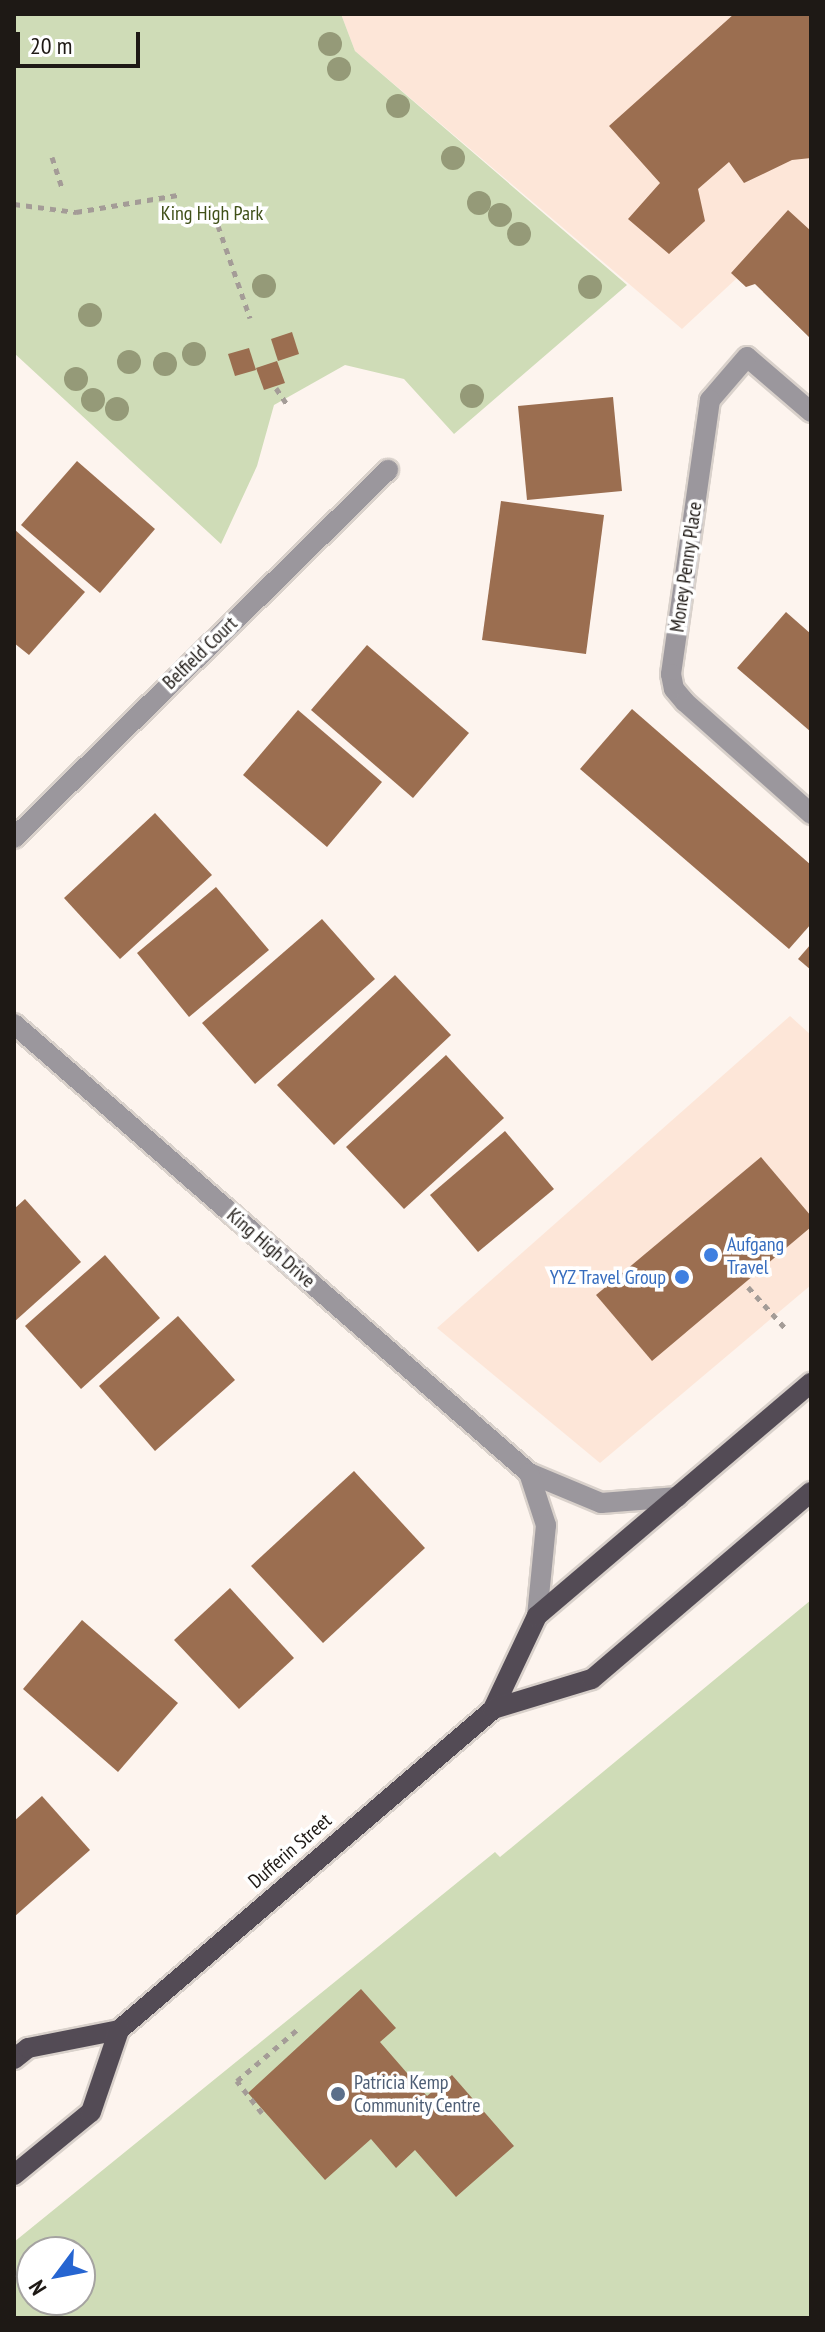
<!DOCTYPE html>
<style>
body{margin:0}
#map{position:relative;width:825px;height:2332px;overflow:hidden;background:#fdf4ee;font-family:"PT Sans Narrow",sans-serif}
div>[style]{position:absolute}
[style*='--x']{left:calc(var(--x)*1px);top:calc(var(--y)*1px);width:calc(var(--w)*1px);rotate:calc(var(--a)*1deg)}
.built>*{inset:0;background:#fde6d8}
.green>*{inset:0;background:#cfdcb7}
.building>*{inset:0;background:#9b6e50}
.path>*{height:5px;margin-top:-2.5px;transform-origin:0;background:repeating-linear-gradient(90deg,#a49c97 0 6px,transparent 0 12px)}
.roads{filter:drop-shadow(2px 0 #d9d1cb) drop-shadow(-2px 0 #d9d1cb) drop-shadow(0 2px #d9d1cb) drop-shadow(0 -2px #d9d1cb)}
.minor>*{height:20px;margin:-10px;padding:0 10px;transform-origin:10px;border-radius:10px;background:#9b979d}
.major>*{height:20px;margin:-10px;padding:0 10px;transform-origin:10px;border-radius:10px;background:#534b55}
.trees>*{width:24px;height:24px;margin:-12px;border-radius:50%;background:#959a78}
.dots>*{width:22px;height:22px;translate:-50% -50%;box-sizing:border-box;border:4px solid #fff;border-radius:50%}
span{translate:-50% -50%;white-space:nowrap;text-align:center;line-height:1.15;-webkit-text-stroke:7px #fff;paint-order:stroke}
.park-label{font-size:20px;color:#405018}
.street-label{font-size:20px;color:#1e1915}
.shop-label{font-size:20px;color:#366cbe}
.left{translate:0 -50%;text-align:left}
.right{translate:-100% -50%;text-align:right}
.service-label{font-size:20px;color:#4e5e75}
.frame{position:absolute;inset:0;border:16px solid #1e1915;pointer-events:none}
.north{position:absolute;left:16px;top:2236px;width:80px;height:80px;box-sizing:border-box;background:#fff;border:2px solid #a5a3a1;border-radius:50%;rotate:238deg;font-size:22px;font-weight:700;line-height:32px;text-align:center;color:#1e1915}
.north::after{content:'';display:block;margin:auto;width:28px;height:36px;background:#2665d1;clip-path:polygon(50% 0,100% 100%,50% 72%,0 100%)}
.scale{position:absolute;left:16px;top:32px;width:124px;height:36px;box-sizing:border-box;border:4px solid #1e1915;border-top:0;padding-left:10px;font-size:24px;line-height:28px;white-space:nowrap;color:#1e1915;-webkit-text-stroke:6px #fff;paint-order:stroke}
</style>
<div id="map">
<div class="built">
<div style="clip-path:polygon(341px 14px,811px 14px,811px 241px,792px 227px,682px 329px,355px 51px)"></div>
<div style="clip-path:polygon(790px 1016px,811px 1035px,811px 1285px,600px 1463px,437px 1328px)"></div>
</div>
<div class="green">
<div style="clip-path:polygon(14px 14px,341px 14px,355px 51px,627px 285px,454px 434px,404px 379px,345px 365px,274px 405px,257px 466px,221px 544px,14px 353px)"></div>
<div style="clip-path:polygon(evenodd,811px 1600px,811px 2318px,14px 2318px,14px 2242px,495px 1852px,500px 1857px,811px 1600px,32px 2252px,80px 2252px,80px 2300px,32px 2300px,32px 2252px)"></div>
</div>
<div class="building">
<div style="clip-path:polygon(734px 14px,811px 14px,811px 158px,792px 160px,744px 183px,729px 162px,698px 189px,705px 221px,669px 254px,628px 219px,660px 183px,609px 126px)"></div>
<div style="clip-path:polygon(788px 210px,811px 231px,811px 339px,755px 284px,746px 287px,731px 273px)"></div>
<div style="clip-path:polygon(292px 332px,299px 354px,278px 361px,271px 339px)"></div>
<div style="clip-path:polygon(249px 348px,256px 370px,235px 376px,228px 354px)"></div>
<div style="clip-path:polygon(277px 361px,285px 383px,264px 390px,256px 368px)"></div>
<div style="clip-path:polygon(613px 397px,622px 491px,527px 500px,518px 406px)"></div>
<div style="clip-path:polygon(77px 461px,155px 529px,100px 593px,21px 525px)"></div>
<div style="clip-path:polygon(501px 501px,604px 515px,586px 654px,482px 640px)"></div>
<div style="clip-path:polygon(14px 529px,85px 592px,29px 655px,14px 643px)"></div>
<div style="clip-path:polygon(786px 612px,811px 634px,811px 732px,737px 668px)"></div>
<div style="clip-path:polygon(367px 645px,469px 733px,413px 798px,311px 710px)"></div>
<div style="clip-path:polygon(632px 709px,811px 865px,811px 924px,789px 949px,580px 769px)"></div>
<div style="clip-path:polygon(298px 710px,382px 782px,327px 847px,243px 775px)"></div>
<div style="clip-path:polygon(155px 813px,212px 875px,120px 959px,64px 898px)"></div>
<div style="clip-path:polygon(216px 887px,269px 950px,189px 1017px,137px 953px)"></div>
<div style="clip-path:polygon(322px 919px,375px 979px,255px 1084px,202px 1023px)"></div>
<div style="clip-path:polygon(811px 944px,811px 970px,798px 959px)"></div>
<div style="clip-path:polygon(395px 975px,451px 1035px,334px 1145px,277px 1085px)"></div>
<div style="clip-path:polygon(446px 1055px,504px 1118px,404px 1209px,346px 1147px)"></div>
<div style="clip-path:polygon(505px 1131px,554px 1189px,478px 1252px,430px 1195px)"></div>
<div style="clip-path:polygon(761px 1157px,811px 1216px,811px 1227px,652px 1361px,596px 1295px)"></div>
<div style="clip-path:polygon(25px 1199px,81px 1262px,14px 1322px,14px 1209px)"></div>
<div style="clip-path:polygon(105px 1255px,160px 1318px,81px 1389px,25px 1326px)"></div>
<div style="clip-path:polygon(178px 1316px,235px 1380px,155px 1451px,99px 1386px)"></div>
<div style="clip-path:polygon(354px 1471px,425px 1548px,323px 1643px,251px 1566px)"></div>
<div style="clip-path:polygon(230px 1588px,294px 1658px,239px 1709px,174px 1640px)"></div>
<div style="clip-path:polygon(82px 1620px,178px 1703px,118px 1772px,23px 1689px)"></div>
<div style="clip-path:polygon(42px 1796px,90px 1850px,14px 1917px,14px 1821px)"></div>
<div style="clip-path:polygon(361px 1989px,396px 2028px,380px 2042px,427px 2096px,452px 2075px,514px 2146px,456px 2197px,415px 2150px,396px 2168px,371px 2139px,325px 2180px,248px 2093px)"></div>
</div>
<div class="path">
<div style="--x:52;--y:157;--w:32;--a:72"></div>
<div style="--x:14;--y:204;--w:63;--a:7.4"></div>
<div style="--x:76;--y:212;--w:103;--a:-9.5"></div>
<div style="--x:214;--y:214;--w:110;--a:70.9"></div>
<div style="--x:276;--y:388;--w:23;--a:56"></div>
<div style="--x:748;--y:1287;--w:57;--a:47.9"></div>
<div style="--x:262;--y:2113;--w:41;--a:-128"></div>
<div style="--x:237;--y:2081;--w:82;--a:-40.5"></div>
</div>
<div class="roads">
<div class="minor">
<div style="--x:811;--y:412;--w:84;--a:-139.3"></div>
<div style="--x:747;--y:357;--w:57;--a:130.7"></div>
<div style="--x:710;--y:400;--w:277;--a:98.1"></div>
<div style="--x:671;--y:674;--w:15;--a:79"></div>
<div style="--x:674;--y:689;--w:17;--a:50"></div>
<div style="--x:685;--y:702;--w:169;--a:41.6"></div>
<div style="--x:14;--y:838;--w:525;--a:-44.54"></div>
<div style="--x:14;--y:1024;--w:683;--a:41.08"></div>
<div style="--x:529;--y:1473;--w:78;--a:22.6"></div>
<div style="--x:601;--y:1503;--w:77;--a:-4.5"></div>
<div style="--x:529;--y:1473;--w:55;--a:71.9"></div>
<div style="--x:546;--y:1525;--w:91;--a:95.6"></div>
</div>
<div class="major">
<div style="--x:493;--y:1709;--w:103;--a:-64.7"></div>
<div style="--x:537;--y:1616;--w:360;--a:-40.4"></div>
<div style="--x:14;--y:2059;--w:18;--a:-38"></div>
<div style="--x:28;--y:2048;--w:93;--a:-11.2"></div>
<div style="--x:119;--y:2030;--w:493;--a:-40.6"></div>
<div style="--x:493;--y:1709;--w:103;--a:-16.9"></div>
<div style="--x:592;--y:1679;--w:288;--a:-40.5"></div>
<div style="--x:14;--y:2175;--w:99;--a:-39.3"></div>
<div style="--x:91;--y:2112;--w:87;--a:-71.1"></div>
</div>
</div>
<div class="trees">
<div style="left:330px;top:44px"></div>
<div style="left:339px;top:69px"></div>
<div style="left:398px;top:106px"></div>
<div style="left:453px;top:158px"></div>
<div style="left:479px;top:203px"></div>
<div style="left:500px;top:215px"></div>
<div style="left:519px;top:234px"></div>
<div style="left:264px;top:286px"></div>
<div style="left:590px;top:287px"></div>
<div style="left:90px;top:315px"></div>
<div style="left:194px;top:354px"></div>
<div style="left:129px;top:362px"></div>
<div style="left:165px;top:364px"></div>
<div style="left:76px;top:379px"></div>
<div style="left:472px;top:396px"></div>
<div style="left:93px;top:400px"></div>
<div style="left:117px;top:409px"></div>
</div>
<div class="dots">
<div style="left:711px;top:1255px;background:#3f7fe0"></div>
<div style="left:682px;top:1277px;background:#3f7fe0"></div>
<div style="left:338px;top:2094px;background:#5c6f8a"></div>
</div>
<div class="park-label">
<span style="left:212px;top:213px">King High Park</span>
</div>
<div class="street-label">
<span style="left:686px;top:567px;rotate:-82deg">Money Penny Place</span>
<span style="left:200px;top:653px;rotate:-44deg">Belfield Court</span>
<span style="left:271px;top:1248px;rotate:41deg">King High Drive</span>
<span style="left:290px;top:1851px;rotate:-41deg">Dufferin Street</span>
</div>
<div class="shop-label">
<span class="left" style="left:727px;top:1256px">Aufgang<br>Travel</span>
<span class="right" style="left:666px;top:1277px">YYZ Travel Group</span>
</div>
<div class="service-label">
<span class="left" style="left:354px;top:2094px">Patricia Kemp<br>Community Centre</span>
</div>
<div class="frame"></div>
<div class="north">N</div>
<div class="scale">20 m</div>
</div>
